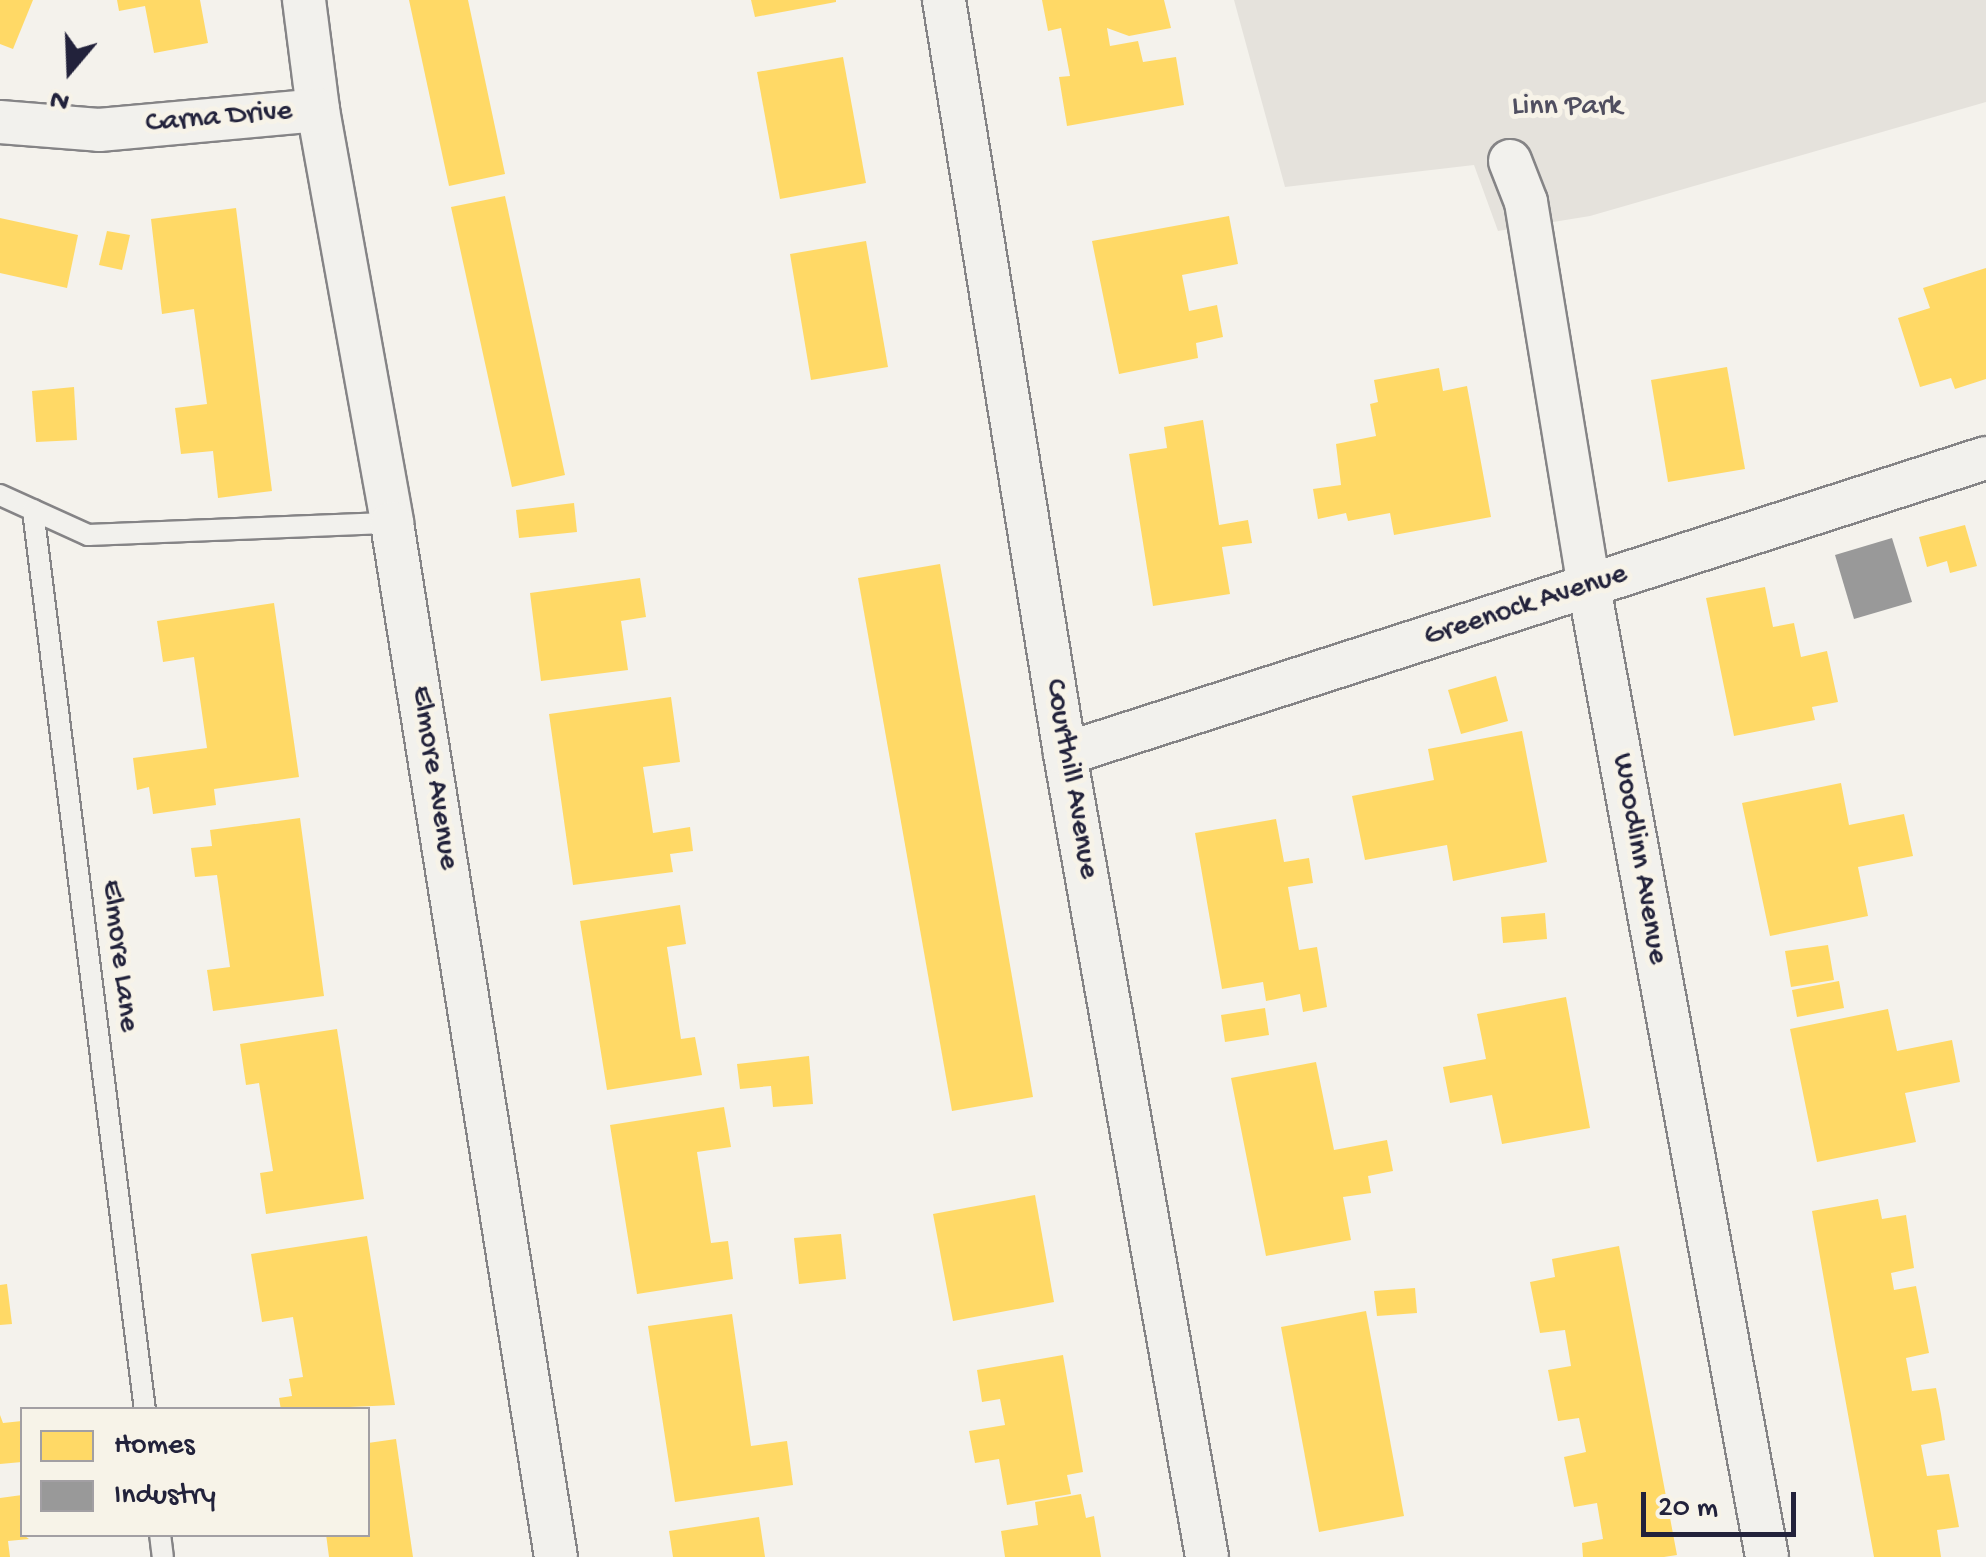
<!DOCTYPE html>
<style>
body{margin:0}
#map{position:relative;width:1986px;height:1557px;overflow:hidden;background:#f4f2ec;font-family:"Gochi Hand",sans-serif}
div>[style]{position:absolute}
[style*='--x']{left:calc(var(--x)*1px);top:calc(var(--y)*1px);width:calc(var(--w)*1px);rotate:calc(var(--a)*1deg)}
.green>*{inset:0;background:#e5e2dc}
.homes>*{inset:0;background:#ffd966}
.industry>*{inset:0;background:#999}
.roads{filter:drop-shadow(2px 0 #858486) drop-shadow(-2px 0 #858486) drop-shadow(0 2px #858486) drop-shadow(0 -2px #858486)}
.lane>*{height:20px;margin:-10px;padding:0 10px;transform-origin:10px;border-radius:10px;background:#f2f1ed}
.street>*{height:42px;margin:-21px;padding:0 21px;transform-origin:21px;border-radius:21px;background:#f2f1ed}
span{translate:-50% -50%;white-space:nowrap;text-align:center;line-height:1.15;-webkit-text-stroke:10px #f7f3e8;paint-order:stroke}
.park-label{font-size:30px;color:#504f60}
.street-label{font-size:30px;color:#22223b}
.legend{position:absolute;left:20px;top:1407px;width:350px;height:130px;box-sizing:border-box;background:#f7f3e8;border:2px solid #a29fa3;margin:0;padding:12px 18px;list-style:none;font-size:30px;color:#22223b}
.legend li{display:flex;align-items:center;gap:20px;height:50px}
.legend b{width:50px;border:2px solid #a29fa3}
.north{position:absolute;left:20px;top:20px;width:100px;height:100px;-webkit-text-stroke:8px #f7f3e8;paint-order:stroke;rotate:199deg;font-size:28px;font-weight:700;line-height:40px;text-align:center;color:#22223b}
.north::after{content:'';display:block;margin:auto;width:35px;height:45px;background:#22223b;clip-path:polygon(50% 0,100% 100%,50% 72%,0 100%)}
.scale{position:absolute;left:1641px;top:1492px;width:155px;height:45px;box-sizing:border-box;border:5px solid #22223b;border-top:0;padding-left:12px;font-size:30px;line-height:35px;white-space:nowrap;color:#22223b;-webkit-text-stroke:8px #f7f3e8;paint-order:stroke}
</style>
<div id="map">
<div class="green">
<div style="clip-path:polygon(1234px 0,1986px 0,1986px 102px,1590px 216px,1498px 231px,1474px 165px,1285px 187px)"></div>
</div>
<div class="homes">
<div style="clip-path:polygon(0 0,33px 0,13px 49px,0 44px)"></div>
<div style="clip-path:polygon(117px 0,200px 0,208px 43px,154px 53px,145px 6px,119px 11px)"></div>
<div style="clip-path:polygon(409px 0,468px 0,505px 174px,449px 186px)"></div>
<div style="clip-path:polygon(751px 0,836px 0,836px 2px,755px 17px)"></div>
<div style="clip-path:polygon(1042px 0,1164px 0,1171px 28px,1129px 36px,1107px 28px,1110px 46px,1138px 41px,1143px 62px,1176px 57px,1184px 105px,1067px 126px,1059px 77px,1070px 76px,1061px 28px,1048px 31px)"></div>
<div style="clip-path:polygon(843px 57px,866px 183px,780px 199px,757px 72px)"></div>
<div style="clip-path:polygon(505px 196px,565px 475px,512px 487px,451px 207px)"></div>
<div style="clip-path:polygon(236px 208px,272px 491px,218px 498px,213px 451px,181px 454px,175px 408px,207px 404px,194px 309px,162px 314px,151px 219px)"></div>
<div style="clip-path:polygon(1229px 216px,1238px 264px,1182px 275px,1189px 311px,1217px 305px,1223px 337px,1196px 343px,1198px 358px,1119px 374px,1092px 241px)"></div>
<div style="clip-path:polygon(0 218px,78px 235px,67px 288px,0 273px)"></div>
<div style="clip-path:polygon(107px 231px,130px 235px,122px 270px,99px 265px)"></div>
<div style="clip-path:polygon(866px 241px,888px 367px,811px 380px,790px 254px)"></div>
<div style="clip-path:polygon(1986px 268px,1986px 379px,1955px 389px,1951px 378px,1920px 387px,1898px 318px,1930px 308px,1923px 288px)"></div>
<div style="clip-path:polygon(1727px 367px,1745px 469px,1668px 482px,1651px 380px)"></div>
<div style="clip-path:polygon(1439px 368px,1443px 391px,1467px 386px,1491px 517px,1394px 535px,1390px 513px,1348px 521px,1346px 513px,1318px 519px,1313px 489px,1341px 485px,1336px 444px,1376px 436px,1370px 404px,1378px 402px,1374px 380px)"></div>
<div style="clip-path:polygon(74px 387px,77px 440px,36px 442px,32px 391px)"></div>
<div style="clip-path:polygon(1203px 420px,1219px 525px,1248px 520px,1252px 543px,1222px 547px,1230px 594px,1153px 606px,1129px 454px,1167px 448px,1164px 427px)"></div>
<div style="clip-path:polygon(574px 503px,577px 532px,519px 538px,516px 510px)"></div>
<div style="clip-path:polygon(1965px 525px,1977px 566px,1950px 573px,1947px 561px,1927px 567px,1919px 537px)"></div>
<div style="clip-path:polygon(940px 564px,1033px 1097px,952px 1111px,858px 578px)"></div>
<div style="clip-path:polygon(640px 578px,646px 617px,621px 621px,628px 670px,541px 681px,530px 593px)"></div>
<div style="clip-path:polygon(1765px 587px,1773px 627px,1794px 623px,1801px 657px,1827px 651px,1838px 702px,1812px 707px,1815px 720px,1734px 736px,1706px 598px)"></div>
<div style="clip-path:polygon(274px 603px,299px 777px,214px 789px,216px 805px,153px 814px,149px 787px,137px 790px,133px 758px,207px 748px,194px 657px,163px 662px,157px 621px)"></div>
<div style="clip-path:polygon(1496px 676px,1508px 721px,1461px 734px,1448px 690px)"></div>
<div style="clip-path:polygon(671px 697px,680px 762px,643px 767px,646px 786px,653px 833px,690px 827px,693px 851px,670px 854px,673px 872px,573px 885px,549px 714px)"></div>
<div style="clip-path:polygon(1522px 731px,1547px 862px,1453px 881px,1447px 845px,1365px 860px,1352px 796px,1434px 780px,1428px 749px)"></div>
<div style="clip-path:polygon(1841px 783px,1849px 825px,1904px 814px,1913px 856px,1858px 867px,1868px 916px,1770px 936px,1742px 803px)"></div>
<div style="clip-path:polygon(300px 818px,324px 996px,213px 1011px,207px 970px,230px 967px,217px 875px,195px 877px,191px 848px,212px 846px,210px 830px)"></div>
<div style="clip-path:polygon(1276px 819px,1284px 862px,1309px 858px,1313px 883px,1288px 887px,1299px 950px,1317px 947px,1327px 1007px,1303px 1012px,1300px 994px,1266px 1001px,1263px 982px,1222px 989px,1195px 833px)"></div>
<div style="clip-path:polygon(680px 905px,686px 944px,667px 947px,681px 1039px,695px 1037px,702px 1075px,607px 1090px,580px 921px)"></div>
<div style="clip-path:polygon(1545px 913px,1547px 939px,1503px 943px,1501px 917px)"></div>
<div style="clip-path:polygon(1828px 945px,1834px 980px,1791px 987px,1785px 951px)"></div>
<div style="clip-path:polygon(1839px 981px,1844px 1008px,1797px 1017px,1792px 990px)"></div>
<div style="clip-path:polygon(1566px 997px,1590px 1128px,1502px 1144px,1492px 1095px,1450px 1103px,1443px 1067px,1486px 1059px,1477px 1014px)"></div>
<div style="clip-path:polygon(1265px 1008px,1269px 1035px,1225px 1042px,1221px 1015px)"></div>
<div style="clip-path:polygon(1888px 1009px,1897px 1051px,1952px 1040px,1960px 1082px,1905px 1093px,1916px 1142px,1817px 1162px,1790px 1029px)"></div>
<div style="clip-path:polygon(337px 1029px,364px 1199px,266px 1214px,260px 1173px,273px 1171px,259px 1083px,246px 1085px,240px 1044px)"></div>
<div style="clip-path:polygon(809px 1056px,813px 1104px,773px 1107px,771px 1086px,740px 1089px,737px 1064px)"></div>
<div style="clip-path:polygon(1316px 1062px,1334px 1150px,1387px 1140px,1393px 1171px,1368px 1176px,1371px 1193px,1343px 1197px,1351px 1240px,1266px 1256px,1231px 1078px)"></div>
<div style="clip-path:polygon(724px 1107px,731px 1147px,697px 1152px,711px 1243px,728px 1241px,733px 1279px,637px 1294px,610px 1125px)"></div>
<div style="clip-path:polygon(1035px 1195px,1054px 1302px,953px 1321px,933px 1214px)"></div>
<div style="clip-path:polygon(1878px 1199px,1882px 1219px,1906px 1215px,1914px 1268px,1891px 1273px,1894px 1290px,1916px 1286px,1929px 1353px,1906px 1358px,1912px 1391px,1936px 1388px,1941px 1414px,1945px 1440px,1921px 1445px,1927px 1476px,1949px 1474px,1959px 1527px,1937px 1530px,1941px 1557px,1874px 1557px,1835px 1343px,1812px 1211px)"></div>
<div style="clip-path:polygon(841px 1234px,846px 1279px,799px 1284px,794px 1238px)"></div>
<div style="clip-path:polygon(367px 1236px,395px 1405px,281px 1410px,279px 1398px,292px 1396px,289px 1379px,303px 1377px,293px 1317px,262px 1322px,251px 1254px)"></div>
<div style="clip-path:polygon(1619px 1246px,1677px 1555px,1664px 1557px,1583px 1557px,1582px 1543px,1603px 1539px,1597px 1503px,1574px 1507px,1564px 1457px,1586px 1452px,1579px 1418px,1558px 1421px,1548px 1370px,1571px 1366px,1565px 1330px,1540px 1333px,1530px 1282px,1555px 1277px,1552px 1259px)"></div>
<div style="clip-path:polygon(7px 1284px,12px 1324px,0 1325px,0 1285px)"></div>
<div style="clip-path:polygon(1415px 1288px,1417px 1313px,1377px 1316px,1374px 1291px)"></div>
<div style="clip-path:polygon(1366px 1311px,1404px 1516px,1319px 1532px,1281px 1327px)"></div>
<div style="clip-path:polygon(732px 1314px,751px 1446px,787px 1441px,793px 1485px,675px 1502px,648px 1326px)"></div>
<div style="clip-path:polygon(1063px 1355px,1083px 1472px,1067px 1475px,1071px 1494px,1007px 1505px,999px 1459px,975px 1463px,969px 1431px,1005px 1425px,1000px 1399px,982px 1402px,977px 1370px)"></div>
<div style="clip-path:polygon(0 1415px,3px 1423px,22px 1421px,22px 1462px,0 1464px)"></div>
<div style="clip-path:polygon(396px 1439px,413px 1557px,329px 1557px,326px 1534px,368px 1534px,368px 1443px)"></div>
<div style="clip-path:polygon(1081px 1494px,1086px 1518px,1094px 1516px,1101px 1557px,1005px 1557px,1001px 1531px,1038px 1525px,1035px 1502px)"></div>
<div style="clip-path:polygon(22px 1495px,22px 1534px,29px 1539px,8px 1541px,10px 1557px,0 1557px,0 1498px)"></div>
<div style="clip-path:polygon(759px 1517px,765px 1557px,673px 1557px,669px 1531px)"></div>
</div>
<div class="industry">
<div style="clip-path:polygon(1892px 538px,1912px 602px,1854px 619px,1835px 555px)"></div>
</div>
<div class="roads">
<div class="lane">
<div style="--x:0;--y:495;--w:97;--a:24.4"></div>
<div style="--x:88;--y:535;--w:304;--a:-2.3"></div>
<div style="--x:33;--y:510;--w:907;--a:82.91"></div>
<div style="--x:160;--y:1534;--w:23;--a:83"></div>
</div>
<div class="street">
<div style="--x:304;--y:0;--w:111;--a:82.7"></div>
<div style="--x:318;--y:110;--w:420;--a:79.8"></div>
<div style="--x:392;--y:523;--w:1047;--a:80.99"></div>
<div style="--x:944;--y:0;--w:764;--a:80.88"></div>
<div style="--x:1065;--y:754;--w:815;--a:79.97"></div>
<div style="--x:0;--y:122;--w:99;--a:4.6"></div>
<div style="--x:99;--y:130;--w:220;--a:-5.2"></div>
<div style="--x:1510;--y:161;--w:44;--a:68.7"></div>
<div style="--x:1526;--y:202;--w:390;--a:80.7"></div>
<div style="--x:1589;--y:587;--w:986;--a:79.6"></div>
<div style="--x:1065;--y:754;--w:967;--a:-17.82"></div>
</div>
</div>
<div class="park-label">
<span style="left:1567px;top:108px">Linn Park</span>
</div>
<div class="street-label">
<span style="left:219px;top:119px;rotate:-5deg">Carna Drive</span>
<span style="left:1526px;top:607px;rotate:-18deg">Greenock Avenue</span>
<span style="left:433px;top:778px;rotate:81deg">Elmore Avenue</span>
<span style="left:1070px;top:779px;rotate:80deg">Courthill Avenue</span>
<span style="left:1638px;top:859px;rotate:80deg">Woodlinn Avenue</span>
<span style="left:118px;top:956px;rotate:83deg">Elmore Lane</span>
</div>
<ul class="legend">
<li><b style="height:28px;background:#ffd966"></b>Homes</li>
<li><b style="height:28px;background:#999"></b>Industry</li>
</ul>
<div class="north">N</div>
<div class="scale">20 m</div>
</div>
